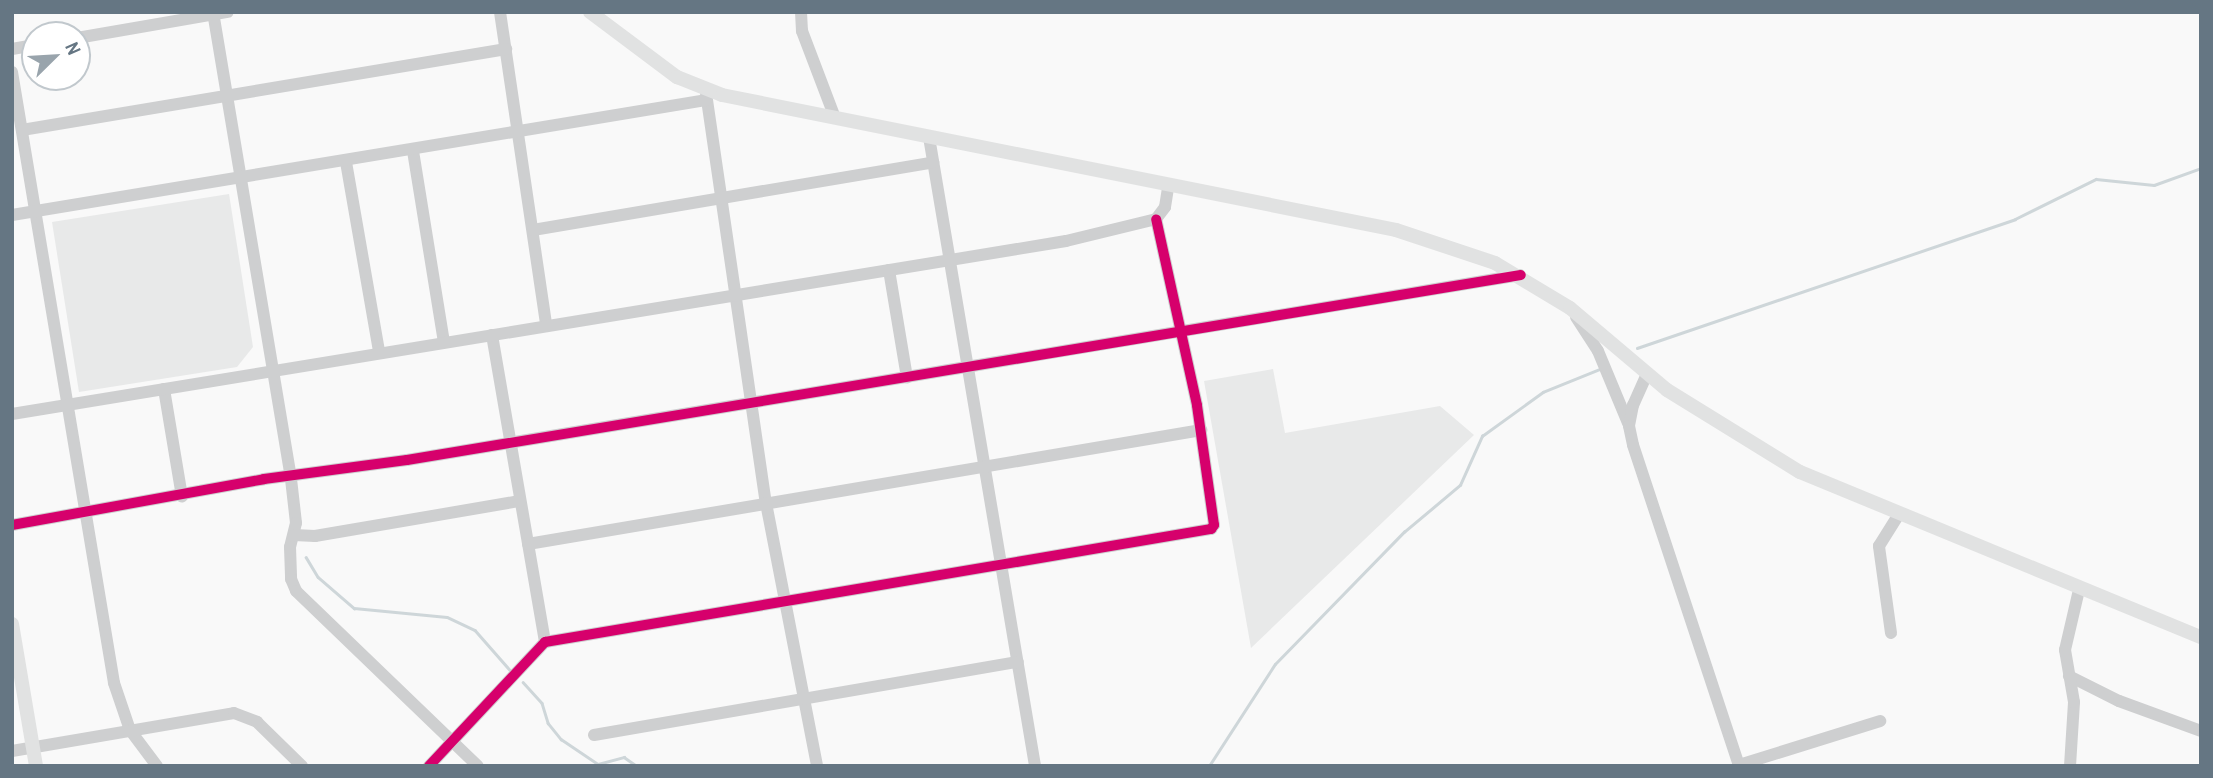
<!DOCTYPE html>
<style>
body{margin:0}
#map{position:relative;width:2213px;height:778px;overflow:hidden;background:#f9f9f9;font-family:"Archivo Narrow",sans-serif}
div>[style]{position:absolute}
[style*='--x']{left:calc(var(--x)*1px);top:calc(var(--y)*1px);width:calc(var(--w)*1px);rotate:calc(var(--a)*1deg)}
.built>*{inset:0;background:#e8e9e9}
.stream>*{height:2.5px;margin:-1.25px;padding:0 1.25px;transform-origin:1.25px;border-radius:1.25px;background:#ced6d9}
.minor>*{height:12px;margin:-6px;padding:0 6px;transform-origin:6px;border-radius:6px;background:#cecfd0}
.major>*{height:14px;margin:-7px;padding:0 7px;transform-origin:7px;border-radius:7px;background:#e1e2e2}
.cycleway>*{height:10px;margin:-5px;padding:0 5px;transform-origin:5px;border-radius:5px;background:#d6006c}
span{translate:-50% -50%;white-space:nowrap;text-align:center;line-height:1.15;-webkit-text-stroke:7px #fff;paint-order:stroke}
.frame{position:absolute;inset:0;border:14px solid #657683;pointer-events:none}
.north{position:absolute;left:21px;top:21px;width:70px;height:70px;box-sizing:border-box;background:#fff;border:2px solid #c1c8cd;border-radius:50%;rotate:66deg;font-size:19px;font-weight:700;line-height:28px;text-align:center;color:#657683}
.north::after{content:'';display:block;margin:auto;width:24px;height:32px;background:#99a4ac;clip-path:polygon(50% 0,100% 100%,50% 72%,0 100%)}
</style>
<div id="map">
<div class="built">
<div style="clip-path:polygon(229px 194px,253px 347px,237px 367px,79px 392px,52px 222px)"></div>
<div style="clip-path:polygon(1273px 369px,1285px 433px,1440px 406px,1474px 435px,1251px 648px,1204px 381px)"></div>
</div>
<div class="stream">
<div style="--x:1637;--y:348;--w:399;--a:-18.8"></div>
<div style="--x:2015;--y:219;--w:90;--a:-26.3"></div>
<div style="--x:2096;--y:179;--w:58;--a:5.9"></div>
<div style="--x:2154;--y:185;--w:50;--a:-19.9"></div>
<div style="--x:306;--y:557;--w:23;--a:59"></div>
<div style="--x:318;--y:577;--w:48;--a:40.7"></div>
<div style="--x:354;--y:608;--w:93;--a:5.5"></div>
<div style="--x:447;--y:617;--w:31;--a:25"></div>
<div style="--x:475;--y:630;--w:53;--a:48.8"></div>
<div style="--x:523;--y:682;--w:28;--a:48"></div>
<div style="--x:542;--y:703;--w:21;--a:73"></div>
<div style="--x:548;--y:723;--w:21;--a:51"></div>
<div style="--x:561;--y:739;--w:45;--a:34"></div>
<div style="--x:598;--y:764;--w:27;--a:-15"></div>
<div style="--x:624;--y:757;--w:16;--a:35"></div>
<div style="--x:1209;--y:766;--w:121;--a:-57.1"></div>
<div style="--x:1275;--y:664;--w:185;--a:-45.7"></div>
<div style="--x:1404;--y:532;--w:73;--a:-40"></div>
<div style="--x:1460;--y:485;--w:54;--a:-65.8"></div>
<div style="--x:1482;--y:436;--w:75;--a:-35.8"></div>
<div style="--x:1543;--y:392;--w:61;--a:-22"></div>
</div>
<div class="minor">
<div style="--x:213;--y:12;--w:473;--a:80.5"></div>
<div style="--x:291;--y:479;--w:44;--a:83.5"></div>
<div style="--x:296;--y:523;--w:25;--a:104"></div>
<div style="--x:290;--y:547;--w:32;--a:88"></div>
<div style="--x:291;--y:579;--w:13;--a:67"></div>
<div style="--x:296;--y:591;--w:252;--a:43.9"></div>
<div style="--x:500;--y:12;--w:316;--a:81.6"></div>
<div style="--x:801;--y:12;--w:19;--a:87"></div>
<div style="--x:802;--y:31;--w:93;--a:69.2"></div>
<div style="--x:77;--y:38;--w:153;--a:-9.8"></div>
<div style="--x:12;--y:49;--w:23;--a:-10"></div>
<div style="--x:12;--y:72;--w:619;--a:80.52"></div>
<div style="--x:114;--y:683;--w:50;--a:71.2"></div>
<div style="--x:130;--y:730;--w:45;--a:53.1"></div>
<div style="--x:706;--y:93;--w:414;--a:81.7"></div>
<div style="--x:766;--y:503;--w:268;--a:79"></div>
<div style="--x:22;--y:130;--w:491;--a:-9.5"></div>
<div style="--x:929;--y:137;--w:638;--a:80.43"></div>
<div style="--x:413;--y:151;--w:193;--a:80.8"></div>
<div style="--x:346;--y:162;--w:193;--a:80.1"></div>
<div style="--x:12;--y:215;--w:703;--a:-9.41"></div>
<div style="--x:533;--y:230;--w:406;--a:-9.6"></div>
<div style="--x:889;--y:270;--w:109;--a:80.5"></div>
<div style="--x:1576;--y:317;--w:40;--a:57.1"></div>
<div style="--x:1598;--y:351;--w:78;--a:67.4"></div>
<div style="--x:492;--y:335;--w:312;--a:80.2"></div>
<div style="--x:1647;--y:374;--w:34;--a:114"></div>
<div style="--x:1633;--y:405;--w:21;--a:101"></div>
<div style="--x:1629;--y:426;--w:19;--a:78"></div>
<div style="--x:1633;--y:445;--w:338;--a:71.7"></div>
<div style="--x:164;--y:389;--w:109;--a:80.5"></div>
<div style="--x:12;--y:414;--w:1068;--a:-9.32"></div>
<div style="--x:1066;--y:241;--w:93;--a:-13.7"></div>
<div style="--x:1156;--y:219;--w:15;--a:-53"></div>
<div style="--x:1165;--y:207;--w:20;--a:-81"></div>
<div style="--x:12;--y:525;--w:256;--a:-10.3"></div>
<div style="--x:264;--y:479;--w:144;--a:-7.6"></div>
<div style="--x:407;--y:460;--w:1128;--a:-9.44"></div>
<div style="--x:294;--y:535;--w:21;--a:3"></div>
<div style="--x:315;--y:536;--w:208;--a:-9.7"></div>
<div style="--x:528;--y:544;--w:683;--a:-9.61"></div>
<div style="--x:1891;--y:633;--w:88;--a:-97.9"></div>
<div style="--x:1879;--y:546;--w:36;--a:-58"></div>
<div style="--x:2069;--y:676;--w:56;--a:26.6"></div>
<div style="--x:2119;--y:701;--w:87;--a:20.1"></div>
<div style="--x:594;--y:735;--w:430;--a:-9.8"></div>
<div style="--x:12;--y:751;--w:225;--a:-9.7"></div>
<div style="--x:234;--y:713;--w:25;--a:21"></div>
<div style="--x:257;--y:722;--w:63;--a:44.4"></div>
<div style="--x:1739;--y:765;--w:148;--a:-17.3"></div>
<div style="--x:429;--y:766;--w:170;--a:-46.9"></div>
<div style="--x:545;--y:642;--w:676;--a:-9.63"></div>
<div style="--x:1211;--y:529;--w:5;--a:-53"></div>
<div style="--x:1214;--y:525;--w:121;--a:-98.1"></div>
<div style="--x:1197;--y:405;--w:190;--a:-102.4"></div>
<div style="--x:2070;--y:766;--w:64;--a:-86.4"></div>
<div style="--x:2074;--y:702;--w:53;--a:-99.8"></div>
<div style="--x:2065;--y:650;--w:62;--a:-76.9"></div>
</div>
<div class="major">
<div style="--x:590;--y:12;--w:109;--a:36.8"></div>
<div style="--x:677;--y:77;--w:48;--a:21.8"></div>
<div style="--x:722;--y:95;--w:687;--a:11.33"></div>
<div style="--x:1396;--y:230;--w:104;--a:18.4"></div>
<div style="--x:1495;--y:263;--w:87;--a:31"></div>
<div style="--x:1570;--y:308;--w:127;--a:40.2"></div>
<div style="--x:1667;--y:390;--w:156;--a:31.7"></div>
<div style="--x:1800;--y:472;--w:434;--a:22.4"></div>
<div style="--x:12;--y:624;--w:144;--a:80.4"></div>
</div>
<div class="cycleway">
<div style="--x:12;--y:525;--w:256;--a:-10.3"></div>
<div style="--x:264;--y:479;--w:144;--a:-7.6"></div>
<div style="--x:407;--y:460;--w:1129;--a:-9.43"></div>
<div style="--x:429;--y:766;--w:170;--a:-46.9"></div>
<div style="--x:545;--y:642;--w:676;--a:-9.63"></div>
<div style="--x:1211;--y:529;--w:5;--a:-53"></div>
<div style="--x:1214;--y:525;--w:121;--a:-98.1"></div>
<div style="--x:1197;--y:405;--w:190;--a:-102.4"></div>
</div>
<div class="frame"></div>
<div class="north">N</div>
</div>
